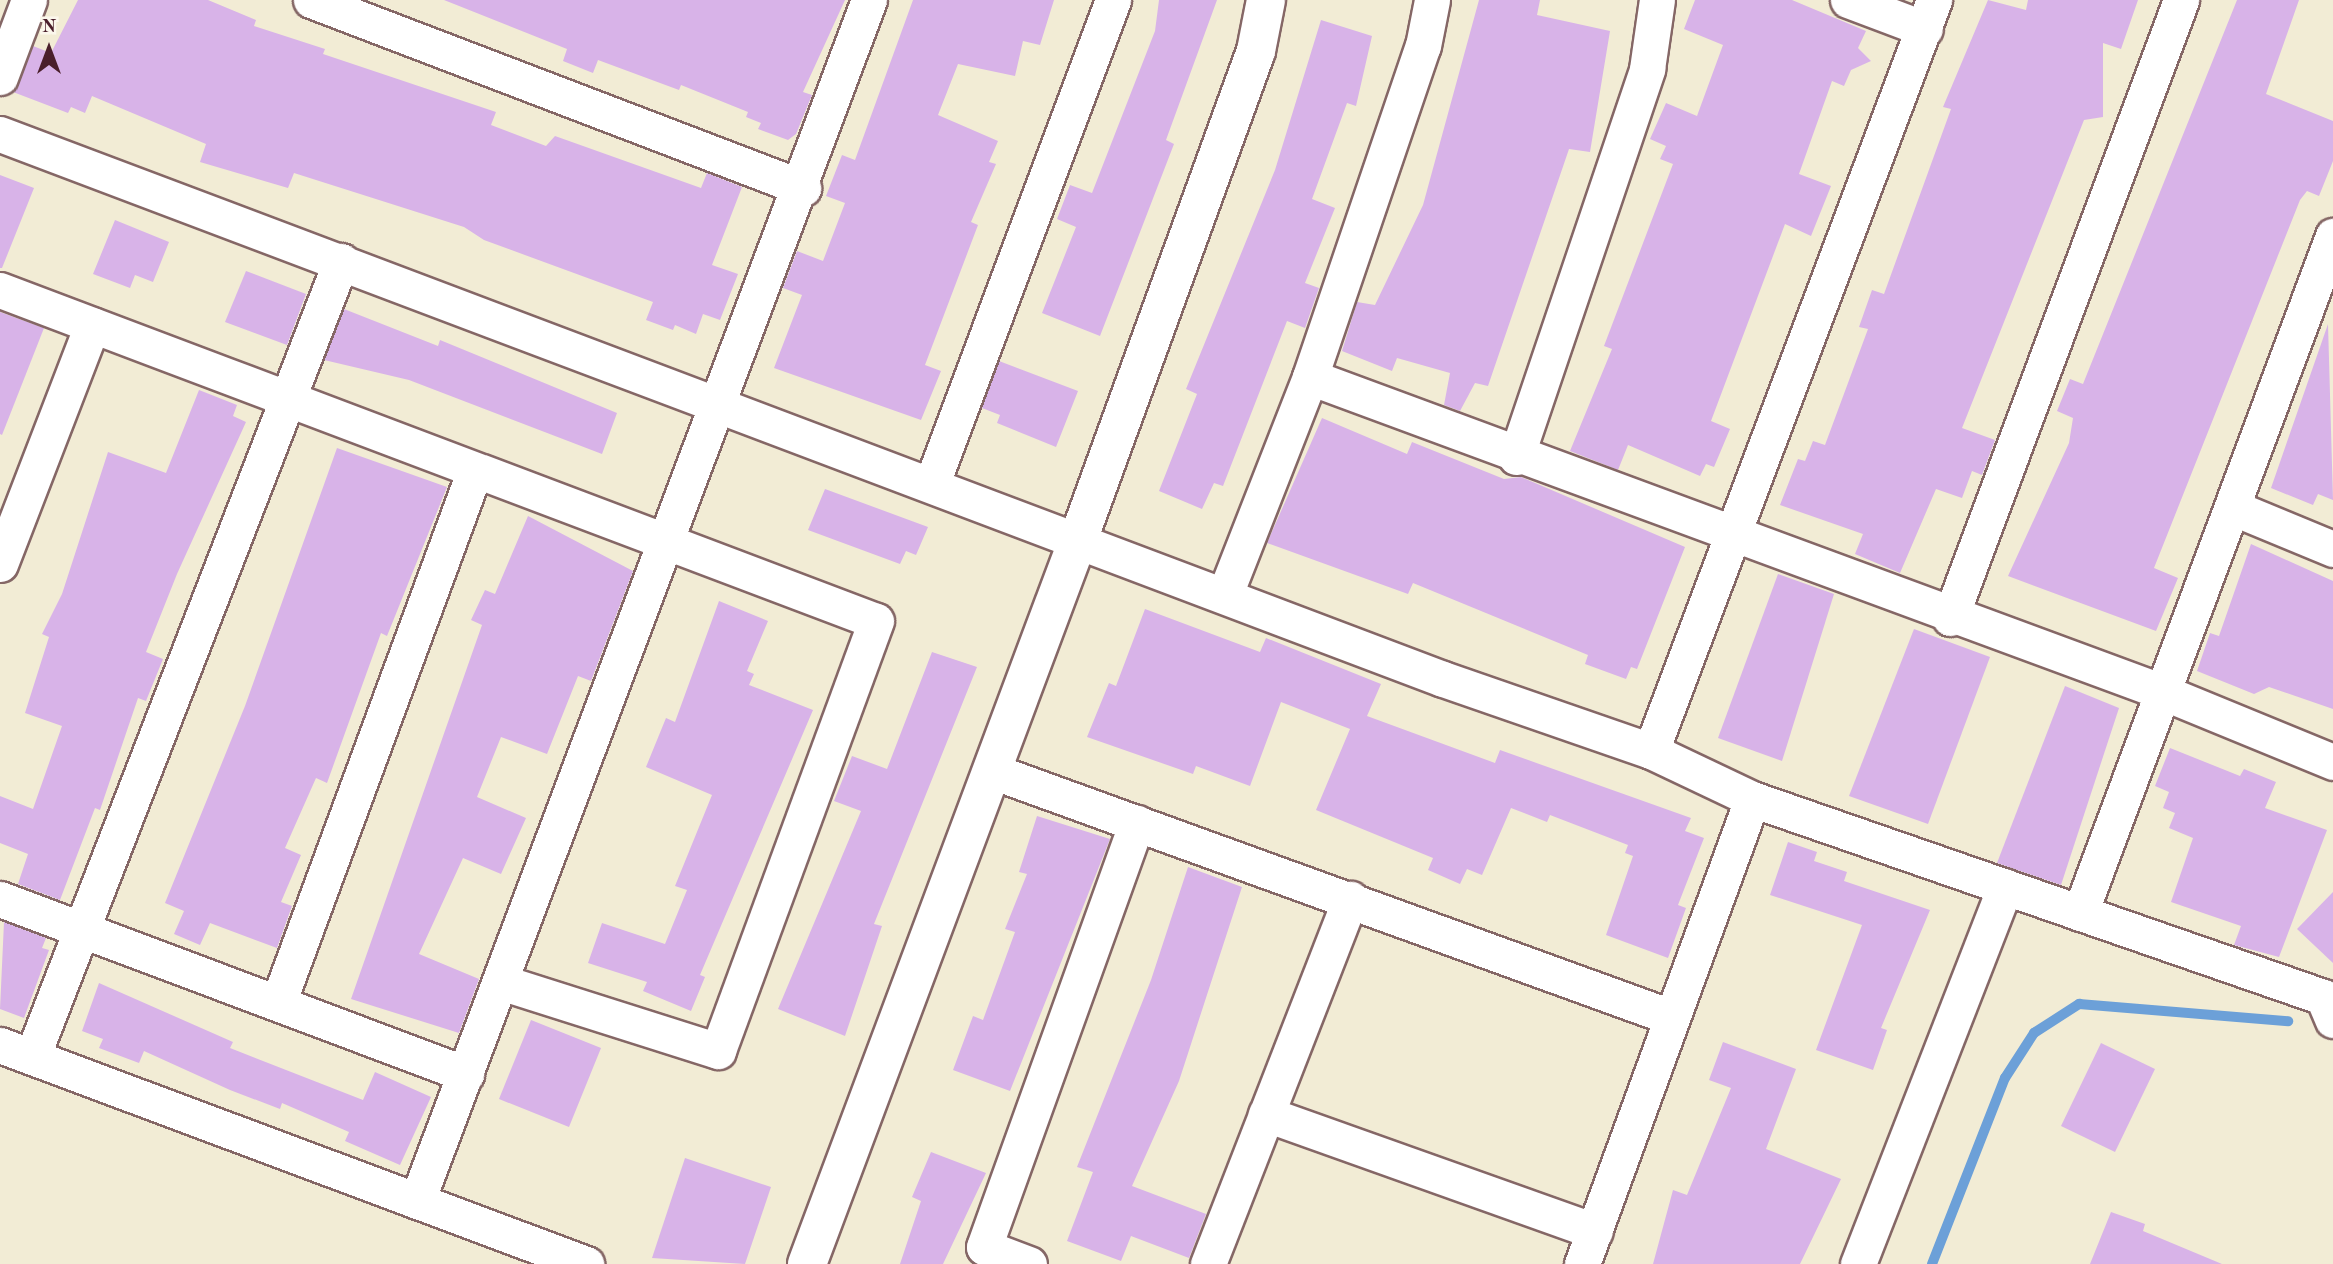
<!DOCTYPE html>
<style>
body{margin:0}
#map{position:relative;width:2333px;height:1264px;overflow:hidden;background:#f2ecd5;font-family:"Old Standard TT",serif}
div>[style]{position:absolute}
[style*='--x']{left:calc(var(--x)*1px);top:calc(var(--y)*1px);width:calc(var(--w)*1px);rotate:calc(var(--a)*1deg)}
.stream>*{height:10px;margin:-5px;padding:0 5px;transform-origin:5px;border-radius:5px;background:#6ca0d8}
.building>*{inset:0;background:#d8b3e8}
.roads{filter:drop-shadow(2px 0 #856766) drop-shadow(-2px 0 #856766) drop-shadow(0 2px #856766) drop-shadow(0 -2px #856766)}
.minor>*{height:35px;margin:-17.5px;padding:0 17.5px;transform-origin:17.5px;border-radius:17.5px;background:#fff}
.tertiary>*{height:38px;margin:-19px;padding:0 19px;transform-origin:19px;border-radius:19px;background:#fff}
span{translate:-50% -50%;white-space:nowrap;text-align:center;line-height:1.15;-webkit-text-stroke:5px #fbf7ec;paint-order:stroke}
.north{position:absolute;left:14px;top:14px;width:70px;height:70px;-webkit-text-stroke:5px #fbf7ec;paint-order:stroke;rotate:0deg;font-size:19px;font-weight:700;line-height:28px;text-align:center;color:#4a1f2b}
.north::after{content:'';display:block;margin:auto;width:24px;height:32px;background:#4a1f2b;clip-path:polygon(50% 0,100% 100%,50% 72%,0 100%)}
</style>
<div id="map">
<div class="stream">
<div style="--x:1932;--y:1264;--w:200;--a:-68.6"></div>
<div style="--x:2005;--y:1078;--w:54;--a:-57.2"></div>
<div style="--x:2034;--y:1033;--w:54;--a:-32.8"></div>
<div style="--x:2079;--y:1004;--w:210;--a:4.7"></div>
</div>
<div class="building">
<div style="clip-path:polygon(78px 0,208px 0,256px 20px,254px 26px,325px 49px,323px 54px,496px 112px,491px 125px,546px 146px,555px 136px,701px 188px,707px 173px,742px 187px,712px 265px,738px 274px,720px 320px,703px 314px,696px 334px,675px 325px,673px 330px,646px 320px,653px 302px,484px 240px,464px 227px,294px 173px,288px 188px,200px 162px,206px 144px,92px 96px,85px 113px,71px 107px,68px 113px,13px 92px,33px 46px,51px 53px)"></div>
<div style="clip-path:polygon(444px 0,845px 0,803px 92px,812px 95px,796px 134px,788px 140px,758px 129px,761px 123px,746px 117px,748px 112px,681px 85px,679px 90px,598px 60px,593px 73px,563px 61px,567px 49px)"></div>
<div style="clip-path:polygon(913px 0,1054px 0,1040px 45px,1023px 41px,1015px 76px,958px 64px,938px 115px,998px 141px,989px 162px,996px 164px,971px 222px,978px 225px,925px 365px,941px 371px,921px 420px,774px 368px,802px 295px,783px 288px,797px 251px,823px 261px,845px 203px,826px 196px,842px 155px,855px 160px)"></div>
<div style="clip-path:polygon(1159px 0,1217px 0,1166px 140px,1174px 144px,1100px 336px,1042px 313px,1076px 227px,1057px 219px,1070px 185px,1092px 193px,1155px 31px)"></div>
<div style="clip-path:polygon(1479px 0,1540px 0,1537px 15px,1610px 31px,1590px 152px,1569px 149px,1488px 386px,1475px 383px,1460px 411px,1444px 405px,1450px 373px,1397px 358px,1392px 371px,1342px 351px,1357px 302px,1375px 305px,1423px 205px)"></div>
<div style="clip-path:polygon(1695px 0,1792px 0,1866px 31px,1858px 48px,1871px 61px,1851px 70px,1844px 86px,1832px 81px,1799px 174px,1831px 186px,1811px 236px,1785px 224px,1711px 421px,1730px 429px,1714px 467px,1706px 464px,1700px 476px,1628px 445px,1618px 470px,1570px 451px,1612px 349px,1604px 346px,1673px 164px,1660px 159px,1666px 146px,1650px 139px,1666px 103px,1697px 116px,1723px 45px,1684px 29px)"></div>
<div style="clip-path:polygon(1988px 0,2026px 10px,2028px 0,2138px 0,2121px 49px,2103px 43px,2103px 117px,2084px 120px,1962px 428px,1995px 440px,1982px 475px,1972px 471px,1962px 498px,1936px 489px,1900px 573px,1855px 554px,1863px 534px,1780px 505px,1798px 459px,1805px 461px,1813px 441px,1825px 445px,1868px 329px,1859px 327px,1872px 290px,1884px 294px,1951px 109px,1943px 107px)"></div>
<div style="clip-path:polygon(2237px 0,2299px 0,2266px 94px,2333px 121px,2333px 161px,2319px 196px,2307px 191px,2300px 200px,2154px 568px,2178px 578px,2156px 631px,2008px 576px,2069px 443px,2073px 418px,2057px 411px,2070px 379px,2083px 384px)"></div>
<div style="clip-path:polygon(1321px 20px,1372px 36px,1356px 106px,1347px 103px,1312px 199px,1335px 208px,1305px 283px,1319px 288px,1305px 328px,1287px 321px,1223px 486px,1214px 483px,1202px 509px,1159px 491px,1197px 394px,1186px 389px,1275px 170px)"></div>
<div style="clip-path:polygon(0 175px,34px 188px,2px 268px,0 268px)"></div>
<div style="clip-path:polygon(115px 220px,169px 242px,153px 282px,135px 275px,130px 288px,93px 274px)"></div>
<div style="clip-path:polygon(246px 271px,306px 294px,287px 345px,225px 322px)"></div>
<div style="clip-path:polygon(344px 309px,438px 346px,440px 340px,617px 413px,602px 454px,409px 380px,324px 360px)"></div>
<div style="clip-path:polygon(0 312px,44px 328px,2px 435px,0 434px)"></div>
<div style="clip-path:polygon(2328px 324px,2333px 500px,2318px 494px,2313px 505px,2271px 488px)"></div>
<div style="clip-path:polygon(999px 361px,1078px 391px,1056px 447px,997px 423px,1000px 415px,982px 408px)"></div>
<div style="clip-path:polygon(199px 390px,237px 405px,233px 416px,246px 422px,177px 574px,146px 652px,163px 659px,146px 701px,138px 698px,100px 810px,95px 808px,60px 900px,18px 884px,28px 854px,0 843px,0 796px,33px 809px,62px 726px,25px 713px,49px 637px,42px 634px,62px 594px,108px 452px,166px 473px)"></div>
<div style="clip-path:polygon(1322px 418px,1407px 454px,1412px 442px,1504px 479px,1521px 477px,1685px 547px,1637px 669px,1631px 667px,1626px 679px,1585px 664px,1588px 655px,1413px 583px,1408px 594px,1267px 543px)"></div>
<div style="clip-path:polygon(337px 448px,447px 487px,387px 636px,381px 633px,327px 783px,316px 778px,285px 848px,301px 855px,281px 902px,292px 906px,277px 948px,210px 923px,200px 945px,174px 934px,184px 911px,165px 903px,245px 706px)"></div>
<div style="clip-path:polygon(825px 489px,928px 527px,916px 555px,906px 551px,900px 564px,808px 530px)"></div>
<div style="clip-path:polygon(528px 516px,633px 571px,591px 681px,578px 676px,547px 754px,501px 737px,477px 797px,526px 818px,501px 874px,463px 858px,419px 954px,479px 979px,459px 1033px,351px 999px,482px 625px,471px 620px,485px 590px,495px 594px)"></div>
<div style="clip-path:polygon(2251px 544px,2333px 581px,2333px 709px,2269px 687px,2254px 694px,2197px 671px,2210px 633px,2219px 636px)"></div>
<div style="clip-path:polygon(1778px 574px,1834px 594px,1782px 761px,1718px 738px)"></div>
<div style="clip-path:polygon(719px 601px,768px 621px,747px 671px,754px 674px,749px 685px,813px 710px,700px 975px,705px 977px,691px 1011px,643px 991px,647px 982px,588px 963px,602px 923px,665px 944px,687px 890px,675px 886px,712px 795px,646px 767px,666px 718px,675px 722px)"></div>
<div style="clip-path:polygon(1145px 609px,1260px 652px,1266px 638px,1381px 684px,1367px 716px,1495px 763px,1500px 750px,1691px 818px,1685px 831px,1704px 838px,1678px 905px,1686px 908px,1668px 958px,1606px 935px,1633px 856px,1625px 853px,1628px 845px,1550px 815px,1547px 822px,1511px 808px,1482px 875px,1467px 869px,1460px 884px,1428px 870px,1433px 858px,1316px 810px,1350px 729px,1281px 702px,1250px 786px,1196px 766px,1193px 774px,1087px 737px,1109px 683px,1116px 686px)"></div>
<div style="clip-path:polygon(1914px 629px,1990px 657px,1928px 824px,1849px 796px)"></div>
<div style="clip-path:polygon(932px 652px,977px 667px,874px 924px,882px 926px,845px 1036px,778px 1009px,861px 811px,834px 801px,852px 756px,887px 769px)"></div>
<div style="clip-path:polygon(2065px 686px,2119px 708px,2061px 885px,1997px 863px)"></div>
<div style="clip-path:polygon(2170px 748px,2240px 776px,2244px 769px,2276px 782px,2265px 808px,2327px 830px,2279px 957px,2234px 945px,2241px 926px,2171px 902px,2193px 838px,2169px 828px,2175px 813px,2163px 808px,2169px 792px,2155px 786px)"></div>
<div style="clip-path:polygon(1037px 816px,1110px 839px,1010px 1091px,953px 1070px,973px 1016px,983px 1020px,1015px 932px,1005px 929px,1027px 874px,1019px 872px)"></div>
<div style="clip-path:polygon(1788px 842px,1817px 852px,1814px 861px,1847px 872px,1844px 881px,1930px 910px,1881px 1028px,1887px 1030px,1873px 1070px,1816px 1050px,1862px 925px,1770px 895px)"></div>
<div style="clip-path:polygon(1188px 867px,1242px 887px,1179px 1081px,1132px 1186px,1206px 1214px,1189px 1258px,1131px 1236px,1121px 1261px,1067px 1241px,1093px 1172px,1077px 1167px,1151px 980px)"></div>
<div style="clip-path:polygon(2333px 892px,2333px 963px,2297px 929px)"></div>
<div style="clip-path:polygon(4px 922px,46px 938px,42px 948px,49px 950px,24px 1018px,0 1009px)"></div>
<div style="clip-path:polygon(99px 983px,233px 1042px,230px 1048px,363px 1100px,375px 1072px,431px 1097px,400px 1165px,345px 1141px,349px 1132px,282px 1103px,280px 1109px,230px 1090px,144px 1051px,139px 1063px,99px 1048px,103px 1039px,82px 1031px)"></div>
<div style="clip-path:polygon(531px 1020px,601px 1048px,569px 1127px,499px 1099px)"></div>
<div style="clip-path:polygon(1723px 1042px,1796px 1069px,1766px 1149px,1841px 1179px,1800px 1264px,1653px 1264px,1673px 1190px,1687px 1195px,1731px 1088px,1709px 1080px)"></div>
<div style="clip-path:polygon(2101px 1043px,2155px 1069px,2115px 1152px,2061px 1126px)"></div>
<div style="clip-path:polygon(931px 1152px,986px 1173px,943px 1264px,900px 1264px,921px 1201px,912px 1197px)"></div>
<div style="clip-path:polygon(685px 1158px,771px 1187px,745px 1264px,652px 1258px)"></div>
<div style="clip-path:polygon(2111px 1212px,2145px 1224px,2143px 1231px,2222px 1264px,2090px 1264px)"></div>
</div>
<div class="roads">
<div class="minor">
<div style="--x:311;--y:0;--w:527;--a:20.91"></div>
<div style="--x:1848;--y:0;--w:82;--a:20.6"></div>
<div style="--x:0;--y:77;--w:82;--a:-69.4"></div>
<div style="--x:0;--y:134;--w:1542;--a:20.69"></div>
<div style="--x:1443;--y:679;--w:220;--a:19.1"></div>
<div style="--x:1651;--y:751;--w:112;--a:25.4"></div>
<div style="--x:1752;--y:799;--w:604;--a:19.12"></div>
<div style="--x:2323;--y:997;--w:25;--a:67"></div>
<div style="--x:0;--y:290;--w:936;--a:20.7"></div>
<div style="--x:876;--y:621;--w:458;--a:110.2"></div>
<div style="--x:718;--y:1051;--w:228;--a:-162.4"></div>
<div style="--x:1310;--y:377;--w:906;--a:20.27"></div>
<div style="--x:2160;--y:691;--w:187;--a:22.3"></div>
<div style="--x:1516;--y:457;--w:410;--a:-71.3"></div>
<div style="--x:1647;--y:69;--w:70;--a:-81.8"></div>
<div style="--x:932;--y:483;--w:516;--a:-69.46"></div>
<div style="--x:2234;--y:508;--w:107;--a:22.5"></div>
<div style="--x:0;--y:564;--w:256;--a:-68.9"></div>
<div style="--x:1225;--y:594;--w:233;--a:-68.6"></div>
<div style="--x:1310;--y:377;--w:350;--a:-71.2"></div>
<div style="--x:1423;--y:46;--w:47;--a:-78.9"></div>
<div style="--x:1950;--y:618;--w:660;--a:-69.5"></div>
<div style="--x:1651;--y:751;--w:803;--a:-69.35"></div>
<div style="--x:992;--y:771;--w:719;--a:19.92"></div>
<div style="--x:0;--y:899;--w:498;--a:20.6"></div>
<div style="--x:2080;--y:913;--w:723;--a:-69.51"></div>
<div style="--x:278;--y:1003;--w:568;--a:-69.72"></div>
<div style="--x:0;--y:1045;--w:626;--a:20.49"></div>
<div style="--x:32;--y:1057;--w:854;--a:-68.78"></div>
<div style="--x:1266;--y:1114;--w:349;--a:19.6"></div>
<div style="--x:417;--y:1201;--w:1283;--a:-69.38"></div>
<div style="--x:1029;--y:1264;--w:48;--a:-159.3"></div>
<div style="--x:984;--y:1247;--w:451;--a:-70.2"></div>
<div style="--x:1208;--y:1264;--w:392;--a:-68.7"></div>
<div style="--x:1582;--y:1264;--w:495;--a:-69.9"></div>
<div style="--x:1858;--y:1264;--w:405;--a:-68.7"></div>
</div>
<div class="tertiary">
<div style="--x:807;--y:1264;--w:773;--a:-69.48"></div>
<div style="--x:1078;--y:540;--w:520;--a:-70"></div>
<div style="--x:1256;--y:51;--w:52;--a:-78.9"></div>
</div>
</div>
<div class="north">N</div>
</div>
